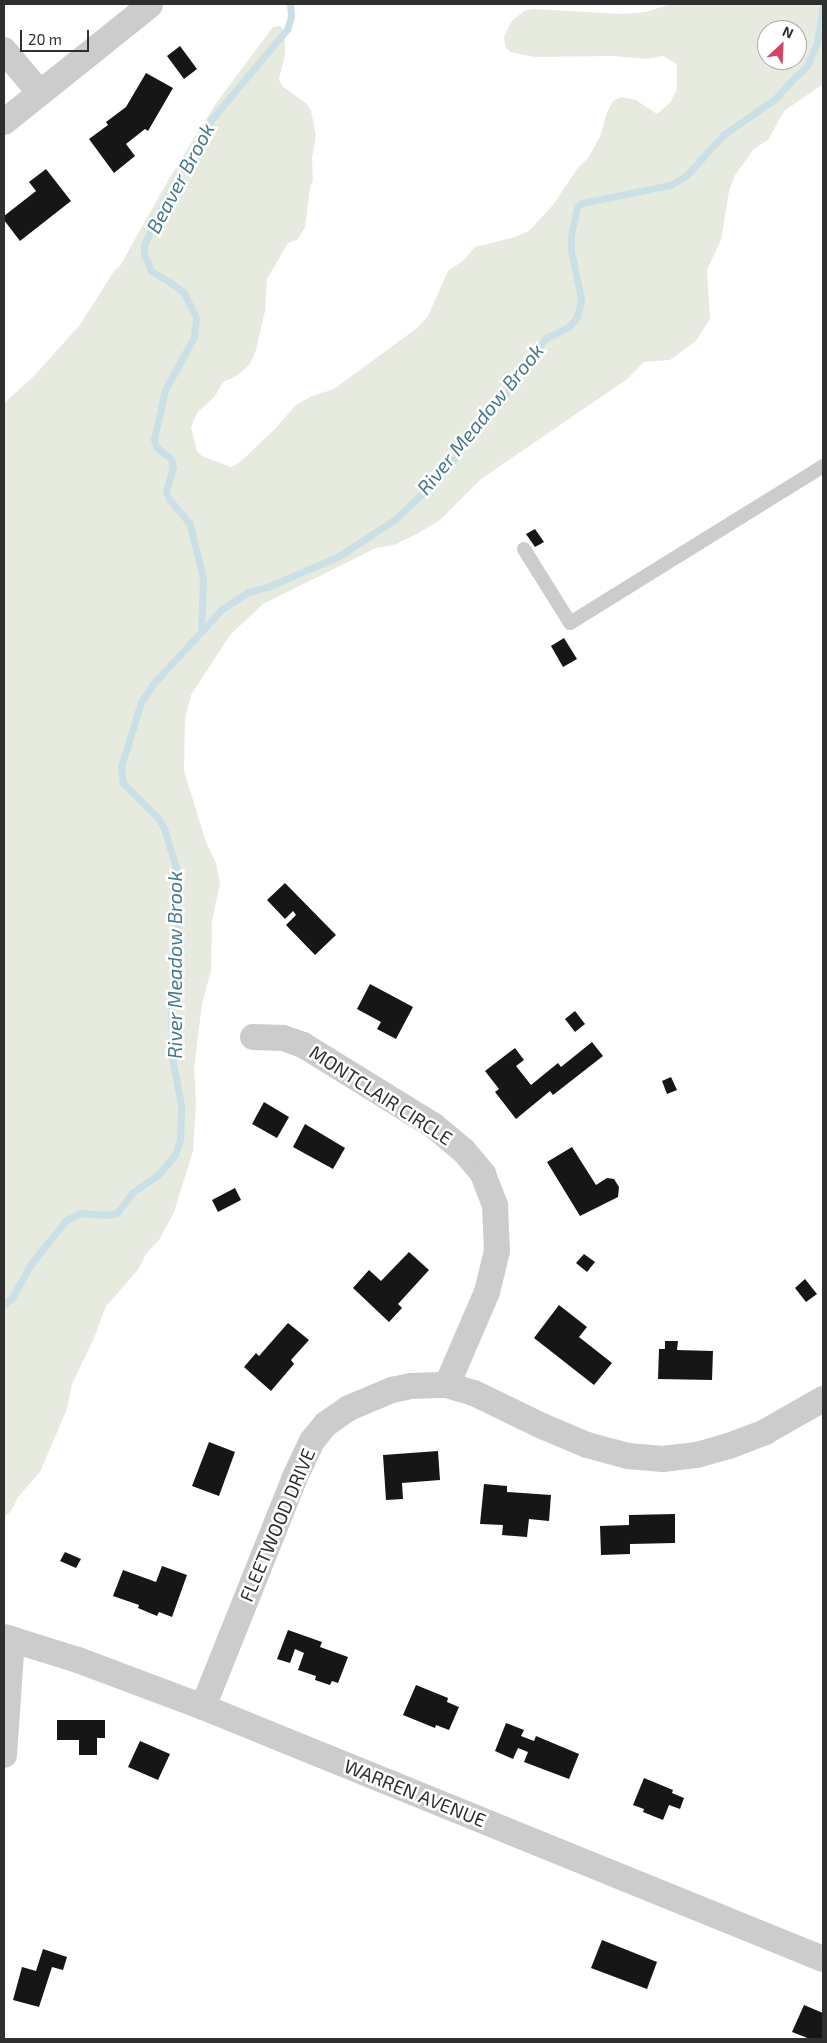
<!DOCTYPE html>
<style>
body{margin:0}
#map{position:relative;width:827px;height:2043px;overflow:hidden;background:#fff;font-family:"Exo 2",sans-serif}
div>[style]{position:absolute}
[style*='--x']{left:calc(var(--x)*1px);top:calc(var(--y)*1px);width:calc(var(--w)*1px);rotate:calc(var(--a)*1deg)}
.green>*{inset:0;background:#e7eade}
.stream>*{height:7px;margin:-3.5px;padding:0 3.5px;transform-origin:3.5px;border-radius:3.5px;background:#cae0e6}
.building>*{inset:0;background:#161616}
.service>*{height:14px;margin:-7px;padding:0 7px;transform-origin:7px;border-radius:7px;background:#ccc}
.minor>*{height:26px;margin:-13px;padding:0 13px;transform-origin:13px;border-radius:13px;background:#ccc}
span{translate:-50% -50%;white-space:nowrap;text-align:center;line-height:1.15;-webkit-text-stroke:5px #fff;paint-order:stroke}
.street-label{font-size:19px;color:#2f2f2f}
.water-label{font-size:20px;color:#467a88;font-style:italic}
.frame{position:absolute;inset:0;border:5px solid #2f2f2f;pointer-events:none}
.north{position:absolute;left:757px;top:20px;width:50px;height:50px;box-sizing:border-box;background:#fff;border:1px solid #acacac;border-radius:50%;rotate:25deg;font-size:14px;font-weight:700;line-height:20px;text-align:center;color:#2f2f2f}
.north::after{content:'';display:block;margin:auto;width:18px;height:22px;background:#d24568;clip-path:polygon(50% 0,100% 100%,50% 72%,0 100%)}
.scale{position:absolute;left:20px;top:30px;width:69px;height:22px;box-sizing:border-box;border:2px solid #2f2f2f;border-top:0;padding-left:6px;font-size:15px;line-height:18px;white-space:nowrap;color:#2f2f2f;-webkit-text-stroke:4px #fff;paint-order:stroke}
</style>
<div id="map">
<div class="green">
<div style="clip-path:polygon(evenodd,671px 4px,823px 4px,823px 84px,784px 111px,768px 140px,754px 149px,735px 175px,729px 191px,721px 240px,707px 270px,710px 319px,696px 341px,670px 360px,644px 362px,626px 380px,481px 479px,440px 520px,417px 534px,394px 545px,376px 548px,263px 604px,230px 635px,191px 695px,185px 718px,184px 771px,206px 842px,216px 863px,220px 883px,212px 921px,211px 971px,202px 1004px,194px 1069px,196px 1101px,193px 1151px,174px 1212px,159px 1240px,146px 1254px,138px 1270px,106px 1306px,94px 1338px,72px 1384px,67px 1409px,40px 1472px,18px 1497px,11px 1511px,4px 1517px,4px 403px,33px 377px,80px 325px,114px 271px,120px 266px,170px 177px,217px 102px,273px 27px,280px 26px,285px 32px,285px 55px,279px 79px,282px 86px,307px 104px,311px 111px,316px 135px,312px 158px,313px 181px,310px 188px,305px 227px,297px 240px,288px 243px,267px 279px,265px 311px,256px 350px,250px 364px,238px 375px,223px 382px,215px 396px,197px 413px,191px 427px,197px 451px,202px 456px,231px 467px,239px 463px,274px 430px,296px 405px,310px 397px,334px 389px,417px 328px,428px 316px,448px 271px,464px 260px,475px 247px,515px 237px,529px 231px,553px 205px,577px 169px,588px 158px,600px 137px,606px 115px,613px 101px,621px 97px,636px 100px,657px 114px,670px 103px,677px 89px,677px 64px,663px 56px,647px 59px,612px 56px,534px 57px,510px 52px,505px 46px,504px 37px,511px 22px,524px 11px,532px 9px,622px 14px,646px 12px,671px 4px,767px 30px,797px 30px,797px 60px,767px 60px,767px 30px)"></div>
</div>
<div class="stream">
<div style="--x:201;--y:632;--w:53;--a:-87.8"></div>
<div style="--x:203;--y:579;--w:18;--a:-103"></div>
<div style="--x:199;--y:561;--w:38;--a:-104"></div>
<div style="--x:190;--y:524;--w:33;--a:-130"></div>
<div style="--x:169;--y:499;--w:9;--a:-111"></div>
<div style="--x:166;--y:491;--w:25;--a:-74"></div>
<div style="--x:173;--y:467;--w:8;--a:-104"></div>
<div style="--x:171;--y:459;--w:19;--a:-141"></div>
<div style="--x:156;--y:447;--w:8;--a:-104"></div>
<div style="--x:154;--y:439;--w:50;--a:-77.3"></div>
<div style="--x:165;--y:390;--w:60;--a:-61.3"></div>
<div style="--x:194;--y:337;--w:20;--a:-84"></div>
<div style="--x:196;--y:317;--w:27;--a:-117"></div>
<div style="--x:184;--y:293;--w:18;--a:-142"></div>
<div style="--x:170;--y:282;--w:22;--a:-150"></div>
<div style="--x:151;--y:271;--w:18;--a:-112"></div>
<div style="--x:144;--y:254;--w:9;--a:-90"></div>
<div style="--x:144;--y:245;--w:54;--a:-64.9"></div>
<div style="--x:167;--y:196;--w:88;--a:-59.9"></div>
<div style="--x:211;--y:120;--w:119;--a:-50.1"></div>
<div style="--x:287;--y:29;--w:13;--a:-72"></div>
<div style="--x:291;--y:17;--w:13;--a:-94"></div>
<div style="--x:4;--y:1304;--w:10;--a:-37"></div>
<div style="--x:12;--y:1298;--w:38;--a:-61"></div>
<div style="--x:30;--y:1265;--w:58;--a:-51.3"></div>
<div style="--x:66;--y:1220;--w:17;--a:-25"></div>
<div style="--x:81;--y:1213;--w:24;--a:5"></div>
<div style="--x:105;--y:1215;--w:12;--a:-9"></div>
<div style="--x:117;--y:1213;--w:25;--a:-53"></div>
<div style="--x:132;--y:1193;--w:32;--a:-35"></div>
<div style="--x:158;--y:1175;--w:26;--a:-50"></div>
<div style="--x:175;--y:1155;--w:16;--a:-72"></div>
<div style="--x:180;--y:1140;--w:35;--a:-88"></div>
<div style="--x:181;--y:1105;--w:48;--a:-100.8"></div>
<div style="--x:172;--y:1058;--w:50;--a:-91.1"></div>
<div style="--x:171;--y:1008;--w:21;--a:-79"></div>
<div style="--x:175;--y:987;--w:48;--a:-86.4"></div>
<div style="--x:178;--y:939;--w:71;--a:-91.6"></div>
<div style="--x:176;--y:868;--w:42;--a:-106.7"></div>
<div style="--x:164;--y:828;--w:13;--a:-122"></div>
<div style="--x:157;--y:817;--w:48;--a:-135"></div>
<div style="--x:123;--y:783;--w:16;--a:-97"></div>
<div style="--x:121;--y:767;--w:68;--a:-72.9"></div>
<div style="--x:141;--y:702;--w:22;--a:-56"></div>
<div style="--x:153;--y:684;--w:102;--a:-47.4"></div>
<div style="--x:222;--y:609;--w:31;--a:-33"></div>
<div style="--x:248;--y:592;--w:23;--a:-15"></div>
<div style="--x:270;--y:586;--w:75;--a:-23.5"></div>
<div style="--x:339;--y:556;--w:66;--a:-33.2"></div>
<div style="--x:394;--y:520;--w:60;--a:-43"></div>
<div style="--x:438;--y:479;--w:107;--a:-51.4"></div>
<div style="--x:505;--y:395;--w:38;--a:-58"></div>
<div style="--x:525;--y:363;--w:33;--a:-50"></div>
<div style="--x:546;--y:338;--w:25;--a:-26"></div>
<div style="--x:569;--y:327;--w:13;--a:-51"></div>
<div style="--x:577;--y:317;--w:18;--a:-77"></div>
<div style="--x:581;--y:299;--w:49;--a:-101.8"></div>
<div style="--x:571;--y:251;--w:16;--a:-90"></div>
<div style="--x:571;--y:235;--w:29;--a:-78"></div>
<div style="--x:577;--y:207;--w:6;--a:-39"></div>
<div style="--x:582;--y:203;--w:90;--a:-11.6"></div>
<div style="--x:670;--y:185;--w:18;--a:-29"></div>
<div style="--x:686;--y:176;--w:55;--a:-47.9"></div>
<div style="--x:723;--y:135;--w:63;--a:-34.7"></div>
<div style="--x:775;--y:99;--w:24;--a:-48"></div>
<div style="--x:791;--y:81;--w:22;--a:-43"></div>
<div style="--x:807;--y:66;--w:25;--a:-67"></div>
<div style="--x:817;--y:43;--w:38;--a:-81"></div>
</div>
<div class="building">
<div style="clip-path:polygon(180px 46px,197px 69px,184px 79px,167px 56px)"></div>
<div style="clip-path:polygon(146px 73px,173px 88px,148px 131px,145px 129px,126px 144px,135px 156px,114px 173px,89px 139px,108px 125px,106px 122px,126px 107px)"></div>
<div style="clip-path:polygon(46px 169px,71px 201px,20px 241px,4px 220px,4px 216px,36px 191px,29px 182px)"></div>
<div style="clip-path:polygon(535px 529px,544px 542px,535px 547px,526px 534px)"></div>
<div style="clip-path:polygon(564px 638px,577px 659px,563px 667px,551px 646px)"></div>
<div style="clip-path:polygon(285px 883px,336px 935px,315px 955px,286px 925px,296px 915px,293px 911px,285px 919px,267px 900px)"></div>
<div style="clip-path:polygon(370px 984px,413px 1007px,396px 1039px,377px 1029px,381px 1022px,357px 1009px)"></div>
<div style="clip-path:polygon(575px 1011px,585px 1024px,575px 1032px,565px 1019px)"></div>
<div style="clip-path:polygon(592px 1042px,603px 1056px,553px 1095px,550px 1091px,516px 1119px,495px 1092px,499px 1089px,485px 1071px,515px 1048px,524px 1060px,516px 1066px,531px 1085px,558px 1063px,561px 1067px)"></div>
<div style="clip-path:polygon(671px 1077px,677px 1090px,667px 1094px,662px 1081px)"></div>
<div style="clip-path:polygon(264px 1102px,289px 1117px,277px 1138px,252px 1124px)"></div>
<div style="clip-path:polygon(305px 1124px,345px 1148px,333px 1169px,293px 1147px)"></div>
<div style="clip-path:polygon(572px 1147px,596px 1185px,607px 1178px,614px 1179px,619px 1187px,618px 1197px,580px 1216px,547px 1162px)"></div>
<div style="clip-path:polygon(235px 1188px,241px 1200px,218px 1212px,212px 1200px)"></div>
<div style="clip-path:polygon(409px 1252px,429px 1270px,398px 1304px,402px 1308px,389px 1322px,353px 1288px,369px 1270px,381px 1281px)"></div>
<div style="clip-path:polygon(584px 1254px,595px 1262px,587px 1272px,576px 1263px)"></div>
<div style="clip-path:polygon(805px 1279px,817px 1294px,806px 1302px,795px 1288px)"></div>
<div style="clip-path:polygon(559px 1305px,587px 1327px,579px 1337px,612px 1363px,594px 1385px,534px 1338px)"></div>
<div style="clip-path:polygon(288px 1323px,309px 1340px,291px 1360px,294px 1364px,271px 1391px,244px 1367px,256px 1353px,259px 1356px)"></div>
<div style="clip-path:polygon(665px 1341px,678px 1341px,677px 1350px,713px 1351px,712px 1380px,658px 1379px,659px 1349px,665px 1349px)"></div>
<div style="clip-path:polygon(209px 1442px,235px 1452px,219px 1496px,192px 1486px)"></div>
<div style="clip-path:polygon(438px 1451px,440px 1480px,402px 1483px,403px 1499px,386px 1500px,383px 1455px)"></div>
<div style="clip-path:polygon(484px 1484px,507px 1486px,507px 1492px,551px 1495px,549px 1521px,529px 1519px,527px 1537px,502px 1535px,503px 1525px,480px 1524px)"></div>
<div style="clip-path:polygon(675px 1514px,675px 1543px,630px 1544px,630px 1554px,601px 1555px,600px 1526px,629px 1525px,629px 1515px)"></div>
<div style="clip-path:polygon(65px 1552px,81px 1559px,76px 1568px,60px 1561px)"></div>
<div style="clip-path:polygon(162px 1566px,187px 1575px,172px 1617px,159px 1612px,157px 1616px,138px 1608px,139px 1605px,113px 1596px,123px 1570px,156px 1582px)"></div>
<div style="clip-path:polygon(288px 1630px,322px 1642px,320px 1647px,348px 1657px,338px 1683px,332px 1681px,330px 1685px,315px 1680px,316px 1676px,298px 1670px,304px 1653px,295px 1649px,290px 1663px,277px 1659px)"></div>
<div style="clip-path:polygon(416px 1685px,448px 1698px,447px 1702px,459px 1707px,449px 1730px,436px 1725px,435px 1728px,403px 1715px)"></div>
<div style="clip-path:polygon(57px 1720px,105px 1720px,105px 1738px,97px 1738px,97px 1755px,79px 1755px,79px 1740px,57px 1740px)"></div>
<div style="clip-path:polygon(506px 1723px,524px 1730px,521px 1736px,534px 1741px,536px 1736px,579px 1754px,569px 1779px,524px 1762px,528px 1752px,518px 1748px,513px 1759px,495px 1751px)"></div>
<div style="clip-path:polygon(140px 1741px,170px 1754px,158px 1780px,128px 1767px)"></div>
<div style="clip-path:polygon(644px 1778px,673px 1790px,672px 1793px,684px 1798px,680px 1809px,669px 1805px,663px 1820px,643px 1812px,644px 1809px,633px 1805px)"></div>
<div style="clip-path:polygon(602px 1940px,657px 1962px,647px 1989px,591px 1968px)"></div>
<div style="clip-path:polygon(43px 1949px,67px 1957px,63px 1970px,52px 1967px,39px 2007px,13px 2000px,22px 1967px,36px 1971px)"></div>
<div style="clip-path:polygon(804px 2005px,823px 2013px,823px 2039px,810px 2039px,792px 2032px)"></div>
</div>
<div class="service">
<div style="--x:524;--y:549;--w:87;--a:58.1"></div>
<div style="--x:570;--y:623;--w:298;--a:-31.8"></div>
</div>
<div class="minor">
<div style="--x:4;--y:50;--w:56;--a:50.1"></div>
<div style="--x:4;--y:122;--w:187;--a:-38.7"></div>
<div style="--x:253;--y:1037;--w:30;--a:2"></div>
<div style="--x:283;--y:1038;--w:21;--a:19"></div>
<div style="--x:303;--y:1045;--w:154;--a:31.7"></div>
<div style="--x:434;--y:1126;--w:39;--a:40"></div>
<div style="--x:464;--y:1151;--w:30;--a:50"></div>
<div style="--x:483;--y:1174;--w:34;--a:69"></div>
<div style="--x:495;--y:1206;--w:45;--a:87.5"></div>
<div style="--x:497;--y:1251;--w:42;--a:103.7"></div>
<div style="--x:487;--y:1292;--w:101;--a:113.3"></div>
<div style="--x:4;--y:1637;--w:77;--a:17.3"></div>
<div style="--x:78;--y:1660;--w:134;--a:20.6"></div>
<div style="--x:203;--y:1707;--w:669;--a:22.12"></div>
<div style="--x:203;--y:1707;--w:245;--a:-68.2"></div>
<div style="--x:294;--y:1479;--w:42;--a:-64.7"></div>
<div style="--x:312;--y:1441;--w:22;--a:-51"></div>
<div style="--x:326;--y:1424;--w:28;--a:-35"></div>
<div style="--x:349;--y:1408;--w:47;--a:-22.7"></div>
<div style="--x:392;--y:1390;--w:19;--a:-12"></div>
<div style="--x:411;--y:1386;--w:36;--a:-2"></div>
<div style="--x:447;--y:1385;--w:28;--a:17"></div>
<div style="--x:474;--y:1393;--w:76;--a:25.9"></div>
<div style="--x:542;--y:1426;--w:49;--a:22.9"></div>
<div style="--x:587;--y:1445;--w:42;--a:15"></div>
<div style="--x:628;--y:1456;--w:35;--a:5"></div>
<div style="--x:663;--y:1459;--w:34;--a:-7"></div>
<div style="--x:697;--y:1455;--w:33;--a:-16"></div>
<div style="--x:729;--y:1446;--w:39;--a:-21"></div>
<div style="--x:765;--y:1432;--w:67;--a:-29.6"></div>
<div style="--x:4;--y:1755;--w:116;--a:-86.1"></div>
</div>
<div class="street-label">
<span style="left:381px;top:1095px;rotate:33deg">MONTCLAIR CIRCLE</span>
<span style="left:277px;top:1525px;rotate:-67deg">FLEETWOOD DRIVE</span>
<span style="left:415px;top:1793px;rotate:22deg">WARREN AVENUE</span>
</div>
<div class="water-label">
<span style="left:180px;top:178px;rotate:-62deg">Beaver Brook</span>
<span style="left:480px;top:419px;rotate:-51deg">River Meadow Brook</span>
<span style="left:174px;top:965px;rotate:-90deg">River Meadow Brook</span>
</div>
<div class="frame"></div>
<div class="north">N</div>
<div class="scale">20 m</div>
</div>
